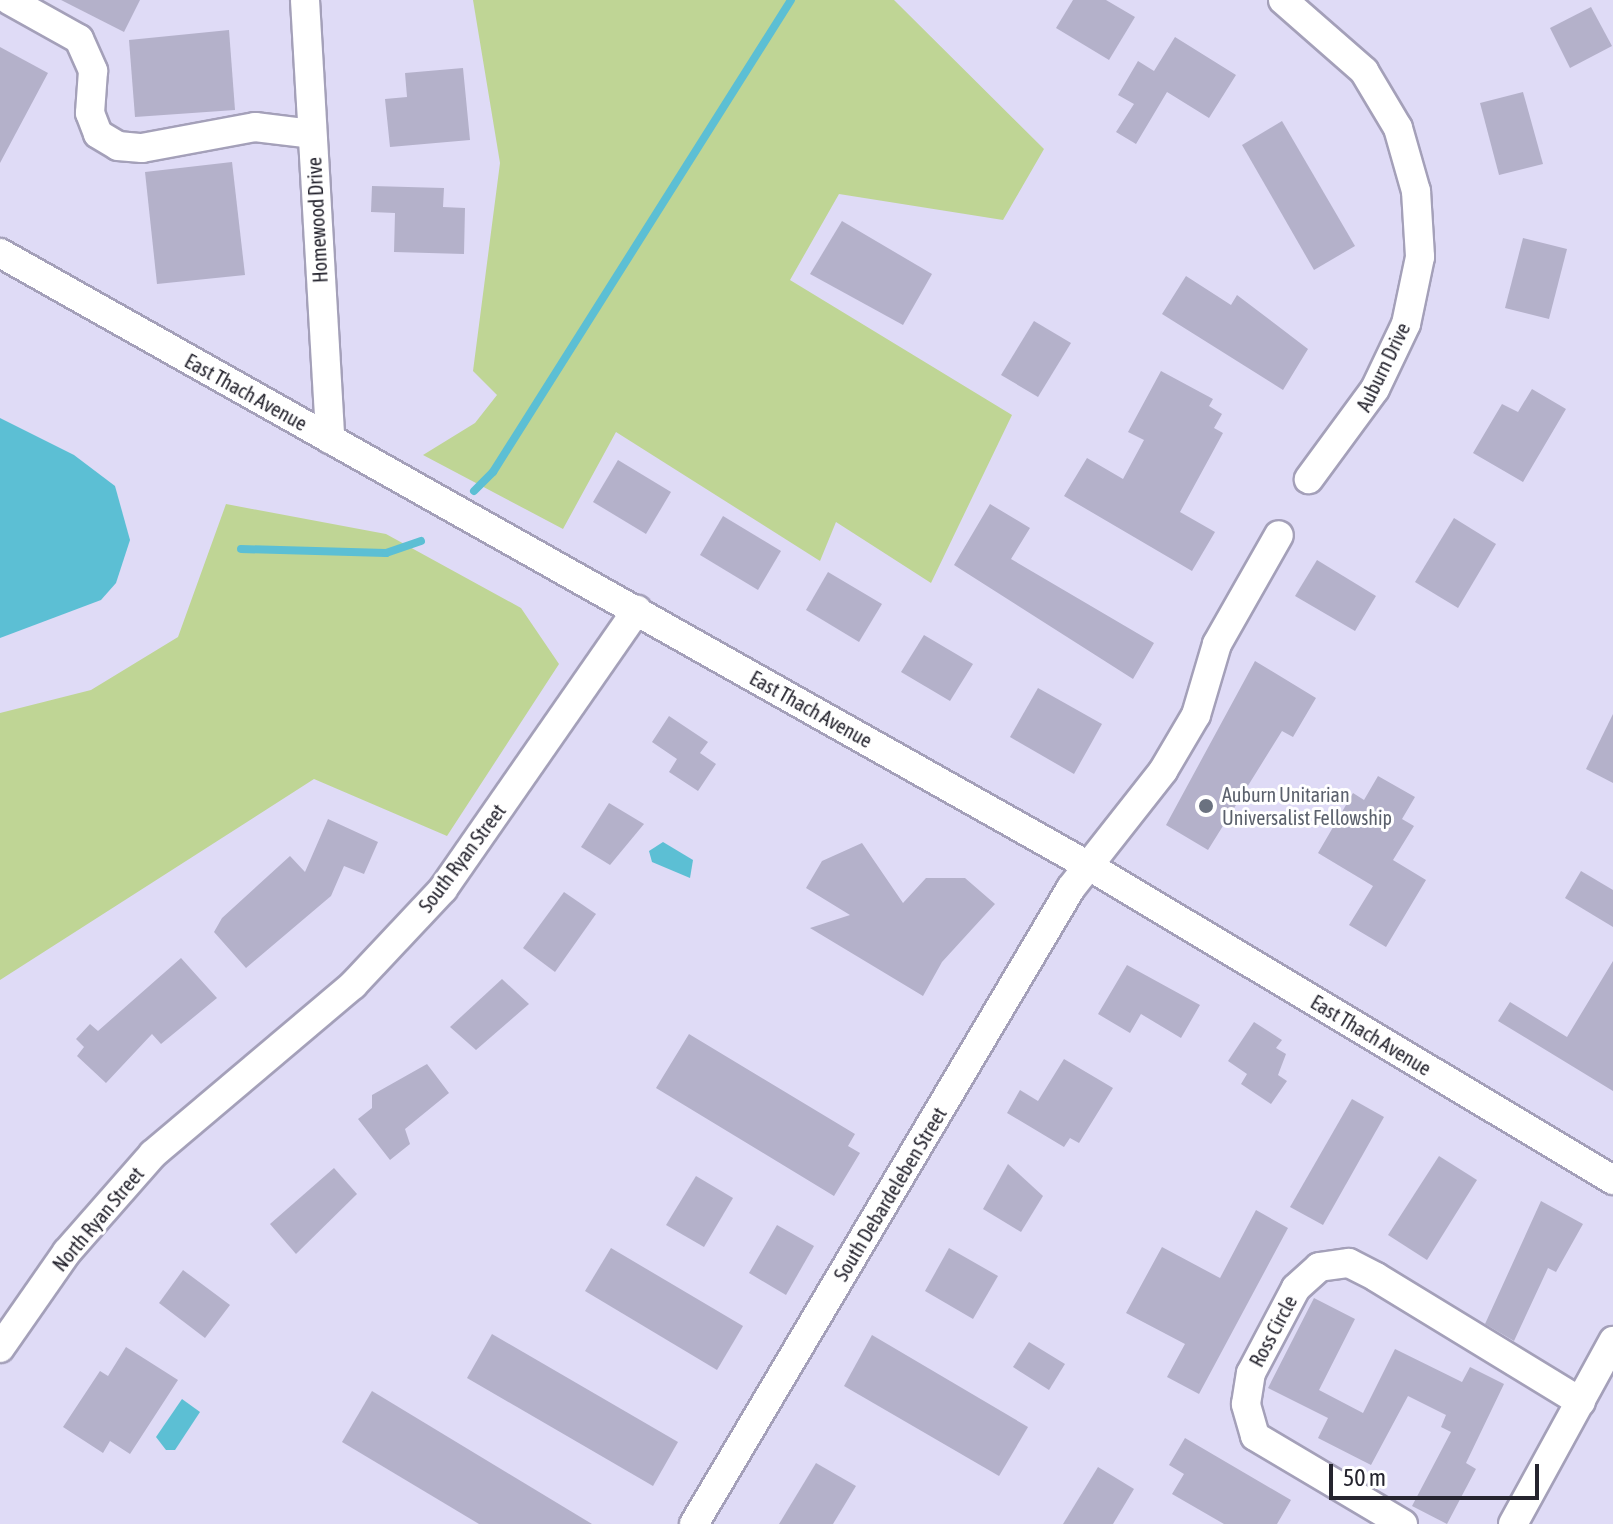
<!DOCTYPE html>
<style>
body{margin:0}
#map{position:relative;width:1613px;height:1524px;overflow:hidden;background:#dfdbf6;font-family:"Asap Condensed",sans-serif}
div>[style]{position:absolute}
[style*='--x']{left:calc(var(--x)*1px);top:calc(var(--y)*1px);width:calc(var(--w)*1px);rotate:calc(var(--a)*1deg)}
.green>*{inset:0;background:#bfd595}
.water>*{inset:0;background:#5cbfd4}
.stream>*{height:8px;margin:-4px;padding:0 4px;transform-origin:4px;border-radius:4px;background:#5cbfd4}
.building>*{inset:0;background:#b4b1ca}
.roads{filter:drop-shadow(2px 0 #a4a0b9) drop-shadow(-2px 0 #a4a0b9) drop-shadow(0 2px #a4a0b9) drop-shadow(0 -2px #a4a0b9)}
.minor>*{height:28px;margin:-14px;padding:0 14px;transform-origin:14px;border-radius:14px;background:#fff}
.dots>*{width:22px;height:22px;translate:-50% -50%;box-sizing:border-box;border:4px solid #fff;border-radius:50%}
span{translate:-50% -50%;white-space:nowrap;text-align:center;line-height:1.15;-webkit-text-stroke:6px #fff;paint-order:stroke}
.street-label{font-size:20px;color:#25242e}
.worship-label{font-size:20px;color:#5b616d}
.left{translate:0 -50%;text-align:left}
.scale{position:absolute;left:1329px;top:1464px;width:210px;height:36px;box-sizing:border-box;border:4px solid #25242e;border-top:0;padding-left:10px;font-size:24px;line-height:28px;white-space:nowrap;color:#25242e;-webkit-text-stroke:6px #fff;paint-order:stroke}
</style>
<div id="map">
<div class="green">
<div style="clip-path:polygon(473px 0,894px 0,1044px 149px,1003px 220px,839px 194px,790px 280px,1012px 415px,931px 583px,836px 522px,820px 561px,616px 432px,563px 529px,423px 455px,475px 423px,497px 395px,473px 371px,500px 163px)"></div>
<div style="clip-path:polygon(226px 504px,386px 534px,521px 608px,559px 664px,447px 836px,314px 779px,0 980px,0 713px,91px 690px,178px 637px)"></div>
</div>
<div class="water">
<div style="clip-path:polygon(0 418px,74px 455px,115px 486px,130px 540px,116px 583px,101px 600px,0 638px)"></div>
<div style="clip-path:polygon(663px 842px,693px 860px,690px 878px,652px 862px,649px 851px)"></div>
<div style="clip-path:polygon(182px 1399px,200px 1412px,175px 1450px,166px 1450px,156px 1437px)"></div>
</div>
<div class="stream">
<div style="--x:474;--y:491;--w:27;--a:-45"></div>
<div style="--x:493;--y:472;--w:558;--a:-57.73"></div>
<div style="--x:241;--y:549;--w:145;--a:1.6"></div>
<div style="--x:386;--y:553;--w:37;--a:-19"></div>
</div>
<div class="building">
<div style="clip-path:polygon(61px 0,140px 0,124px 32px)"></div>
<div style="clip-path:polygon(1073px 0,1106px 0,1135px 17px,1109px 60px,1056px 28px)"></div>
<div style="clip-path:polygon(1591px 7px,1612px 46px,1570px 68px,1550px 28px)"></div>
<div style="clip-path:polygon(229px 30px,235px 110px,135px 117px,129px 40px)"></div>
<div style="clip-path:polygon(1175px 37px,1236px 75px,1209px 118px,1167px 92px,1136px 144px,1116px 132px,1134px 104px,1118px 95px,1138px 61px,1154px 71px)"></div>
<div style="clip-path:polygon(0 47px,48px 73px,0 163px)"></div>
<div style="clip-path:polygon(463px 68px,470px 140px,390px 147px,385px 99px,407px 97px,405px 73px)"></div>
<div style="clip-path:polygon(1523px 92px,1543px 164px,1499px 175px,1480px 103px)"></div>
<div style="clip-path:polygon(1282px 121px,1355px 246px,1314px 270px,1242px 145px)"></div>
<div style="clip-path:polygon(232px 162px,245px 275px,157px 284px,145px 172px)"></div>
<div style="clip-path:polygon(372px 186px,444px 188px,443px 207px,465px 208px,464px 254px,394px 252px,395px 213px,371px 212px)"></div>
<div style="clip-path:polygon(842px 221px,932px 274px,903px 325px,810px 274px)"></div>
<div style="clip-path:polygon(1523px 238px,1567px 249px,1549px 319px,1505px 308px)"></div>
<div style="clip-path:polygon(1186px 276px,1231px 305px,1237px 295px,1308px 349px,1283px 390px,1162px 314px)"></div>
<div style="clip-path:polygon(1034px 321px,1071px 343px,1038px 397px,1001px 375px)"></div>
<div style="clip-path:polygon(1161px 371px,1213px 399px,1209px 406px,1222px 414px,1214px 428px,1223px 433px,1180px 512px,1215px 532px,1192px 571px,1064px 496px,1087px 458px,1123px 479px,1144px 440px,1128px 432px)"></div>
<div style="clip-path:polygon(1532px 389px,1566px 409px,1523px 482px,1473px 453px,1502px 404px,1518px 412px)"></div>
<div style="clip-path:polygon(618px 460px,671px 492px,646px 534px,593px 502px)"></div>
<div style="clip-path:polygon(990px 504px,1030px 528px,1011px 559px,1154px 643px,1133px 679px,954px 565px)"></div>
<div style="clip-path:polygon(723px 516px,781px 551px,758px 590px,700px 555px)"></div>
<div style="clip-path:polygon(1454px 518px,1496px 544px,1458px 608px,1415px 582px)"></div>
<div style="clip-path:polygon(1317px 560px,1376px 596px,1355px 631px,1295px 596px)"></div>
<div style="clip-path:polygon(828px 572px,882px 604px,859px 642px,806px 610px)"></div>
<div style="clip-path:polygon(924px 635px,973px 664px,950px 701px,901px 672px)"></div>
<div style="clip-path:polygon(1255px 661px,1316px 698px,1293px 737px,1282px 731px,1208px 850px,1166px 825px)"></div>
<div style="clip-path:polygon(1038px 688px,1102px 724px,1074px 774px,1010px 737px)"></div>
<div style="clip-path:polygon(1613px 714px,1613px 783px,1586px 769px)"></div>
<div style="clip-path:polygon(669px 716px,708px 742px,700px 753px,716px 764px,698px 791px,669px 772px,677px 759px,652px 742px)"></div>
<div style="clip-path:polygon(1378px 776px,1415px 797px,1402px 819px,1414px 826px,1393px 860px,1426px 880px,1386px 947px,1349px 925px,1373px 886px,1318px 853px,1353px 793px,1364px 800px)"></div>
<div style="clip-path:polygon(609px 803px,644px 824px,610px 865px,581px 847px)"></div>
<div style="clip-path:polygon(328px 819px,378px 842px,364px 874px,344px 866px,331px 896px,246px 968px,214px 932px,222px 918px,290px 856px,305px 872px)"></div>
<div style="clip-path:polygon(862px 843px,903px 903px,926px 878px,965px 878px,995px 904px,942px 962px,923px 996px,810px 928px,850px 915px,806px 888px,822px 861px)"></div>
<div style="clip-path:polygon(1581px 871px,1613px 890px,1613px 927px,1565px 898px)"></div>
<div style="clip-path:polygon(564px 892px,596px 914px,555px 972px,523px 948px)"></div>
<div style="clip-path:polygon(181px 958px,217px 998px,161px 1044px,152px 1034px,106px 1083px,77px 1056px,84px 1047px,76px 1039px,90px 1024px,98px 1031px)"></div>
<div style="clip-path:polygon(1613px 961px,1613px 1091px,1498px 1021px,1510px 1002px,1567px 1037px)"></div>
<div style="clip-path:polygon(1127px 965px,1200px 1005px,1181px 1038px,1141px 1014px,1130px 1033px,1098px 1014px)"></div>
<div style="clip-path:polygon(502px 979px,529px 1004px,476px 1050px,450px 1027px)"></div>
<div style="clip-path:polygon(1254px 1022px,1282px 1040px,1276px 1048px,1286px 1054px,1278px 1075px,1287px 1081px,1271px 1104px,1241px 1084px,1247px 1074px,1228px 1061px)"></div>
<div style="clip-path:polygon(689px 1034px,855px 1134px,848px 1146px,860px 1153px,834px 1196px,656px 1088px)"></div>
<div style="clip-path:polygon(1064px 1059px,1113px 1088px,1079px 1143px,1070px 1138px,1064px 1147px,1007px 1113px,1020px 1090px,1038px 1101px)"></div>
<div style="clip-path:polygon(427px 1064px,449px 1093px,405px 1129px,410px 1144px,390px 1160px,358px 1119px,372px 1108px,372px 1095px)"></div>
<div style="clip-path:polygon(1352px 1099px,1384px 1117px,1323px 1225px,1290px 1207px)"></div>
<div style="clip-path:polygon(1439px 1156px,1477px 1180px,1427px 1260px,1388px 1235px)"></div>
<div style="clip-path:polygon(1008px 1164px,1043px 1196px,1021px 1232px,983px 1209px)"></div>
<div style="clip-path:polygon(334px 1168px,357px 1194px,296px 1254px,270px 1224px)"></div>
<div style="clip-path:polygon(696px 1176px,733px 1198px,704px 1247px,666px 1225px)"></div>
<div style="clip-path:polygon(1541px 1201px,1583px 1224px,1556px 1272px,1548px 1268px,1514px 1341px,1485px 1324px)"></div>
<div style="clip-path:polygon(1256px 1210px,1288px 1228px,1199px 1394px,1167px 1377px,1185px 1344px,1126px 1313px,1162px 1247px,1220px 1278px)"></div>
<div style="clip-path:polygon(777px 1225px,814px 1246px,786px 1295px,749px 1273px)"></div>
<div style="clip-path:polygon(611px 1248px,743px 1326px,717px 1370px,585px 1291px)"></div>
<div style="clip-path:polygon(949px 1248px,998px 1276px,973px 1319px,925px 1291px)"></div>
<div style="clip-path:polygon(183px 1270px,230px 1305px,205px 1338px,159px 1303px)"></div>
<div style="clip-path:polygon(1314px 1298px,1355px 1319px,1319px 1390px,1363px 1413px,1395px 1349px,1462px 1382px,1470px 1367px,1504px 1384px,1466px 1463px,1476px 1469px,1447px 1524px,1412px 1506px,1451px 1432px,1441px 1427px,1446px 1415px,1408px 1396px,1371px 1465px,1318px 1438px,1328px 1418px,1268px 1388px)"></div>
<div style="clip-path:polygon(492px 1334px,678px 1442px,653px 1486px,467px 1378px)"></div>
<div style="clip-path:polygon(872px 1335px,1028px 1427px,999px 1476px,844px 1386px)"></div>
<div style="clip-path:polygon(1029px 1342px,1065px 1364px,1049px 1390px,1013px 1367px)"></div>
<div style="clip-path:polygon(126px 1347px,178px 1380px,130px 1454px,110px 1441px,103px 1453px,63px 1427px,100px 1371px,108px 1376px)"></div>
<div style="clip-path:polygon(372px 1391px,592px 1524px,479px 1524px,342px 1442px)"></div>
<div style="clip-path:polygon(1185px 1438px,1291px 1500px,1277px 1524px,1224px 1524px,1172px 1494px,1184px 1474px,1169px 1465px)"></div>
<div style="clip-path:polygon(816px 1463px,856px 1486px,833px 1524px,779px 1524px)"></div>
<div style="clip-path:polygon(1098px 1467px,1134px 1489px,1113px 1524px,1063px 1524px)"></div>
</div>
<div class="roads">
<div class="minor">
<div style="--x:9;--y:0;--w:80;--a:29.1"></div>
<div style="--x:79;--y:39;--w:35;--a:66"></div>
<div style="--x:93;--y:71;--w:42;--a:94.1"></div>
<div style="--x:90;--y:113;--w:22;--a:69"></div>
<div style="--x:98;--y:134;--w:23;--a:31"></div>
<div style="--x:118;--y:146;--w:24;--a:5"></div>
<div style="--x:142;--y:148;--w:115;--a:-10.5"></div>
<div style="--x:255;--y:127;--w:57;--a:7"></div>
<div style="--x:305;--y:0;--w:440;--a:86.7"></div>
<div style="--x:1283;--y:0;--w:108;--a:41.2"></div>
<div style="--x:1364;--y:71;--w:66;--a:59.2"></div>
<div style="--x:1398;--y:128;--w:66;--a:74.1"></div>
<div style="--x:1416;--y:191;--w:66;--a:86.5"></div>
<div style="--x:1420;--y:257;--w:68;--a:101.8"></div>
<div style="--x:1406;--y:324;--w:72;--a:115.5"></div>
<div style="--x:1375;--y:389;--w:112;--a:126.3"></div>
<div style="--x:0;--y:253;--w:1250;--a:29.38"></div>
<div style="--x:1089;--y:866;--w:611;--a:30.93"></div>
<div style="--x:0;--y:1348;--w:117;--a:-55.1"></div>
<div style="--x:67;--y:1252;--w:130;--a:-48.7"></div>
<div style="--x:153;--y:1154;--w:262;--a:-40.2"></div>
<div style="--x:353;--y:985;--w:132;--a:-46.8"></div>
<div style="--x:443;--y:889;--w:340;--a:-55.2"></div>
<div style="--x:694;--y:1524;--w:739;--a:-59.34"></div>
<div style="--x:1071;--y:888;--w:149;--a:-51.8"></div>
<div style="--x:1163;--y:771;--w:65;--a:-59.5"></div>
<div style="--x:1196;--y:715;--w:74;--a:-73.5"></div>
<div style="--x:1217;--y:644;--w:125;--a:-60.4"></div>
<div style="--x:1403;--y:1524;--w:172;--a:-149.3"></div>
<div style="--x:1255;--y:1436;--w:33;--a:-106"></div>
<div style="--x:1246;--y:1404;--w:31;--a:-81"></div>
<div style="--x:1251;--y:1373;--w:96;--a:-62.1"></div>
<div style="--x:1296;--y:1288;--w:31;--a:-42"></div>
<div style="--x:1319;--y:1267;--w:30;--a:-8"></div>
<div style="--x:1349;--y:1263;--w:30;--a:27"></div>
<div style="--x:1376;--y:1277;--w:240;--a:31.4"></div>
<div style="--x:1513;--y:1524;--w:209;--a:-61.3"></div>
</div>
</div>
<div class="dots">
<div style="left:1206px;top:806px;background:#6b7280"></div>
</div>
<div class="street-label">
<span style="left:317px;top:220px;rotate:-93deg">Homewood Drive</span>
<span style="left:1383px;top:367px;rotate:-64deg">Auburn Drive</span>
<span style="left:246px;top:392px;rotate:29deg">East Thach Avenue</span>
<span style="left:811px;top:709px;rotate:29deg">East Thach Avenue</span>
<span style="left:462px;top:858px;rotate:-53deg">South Ryan Street</span>
<span style="left:1371px;top:1035px;rotate:31deg">East Thach Avenue</span>
<span style="left:890px;top:1194px;rotate:-59deg">South Debardeleben Street</span>
<span style="left:98px;top:1219px;rotate:-50deg">North Ryan Street</span>
<span style="left:1273px;top:1331px;rotate:-62deg">Ross Circle</span>
</div>
<div class="worship-label">
<span class="left" style="left:1222px;top:806px">Auburn Unitarian<br>Universalist Fellowship</span>
</div>
<div class="scale">50 m</div>
</div>
